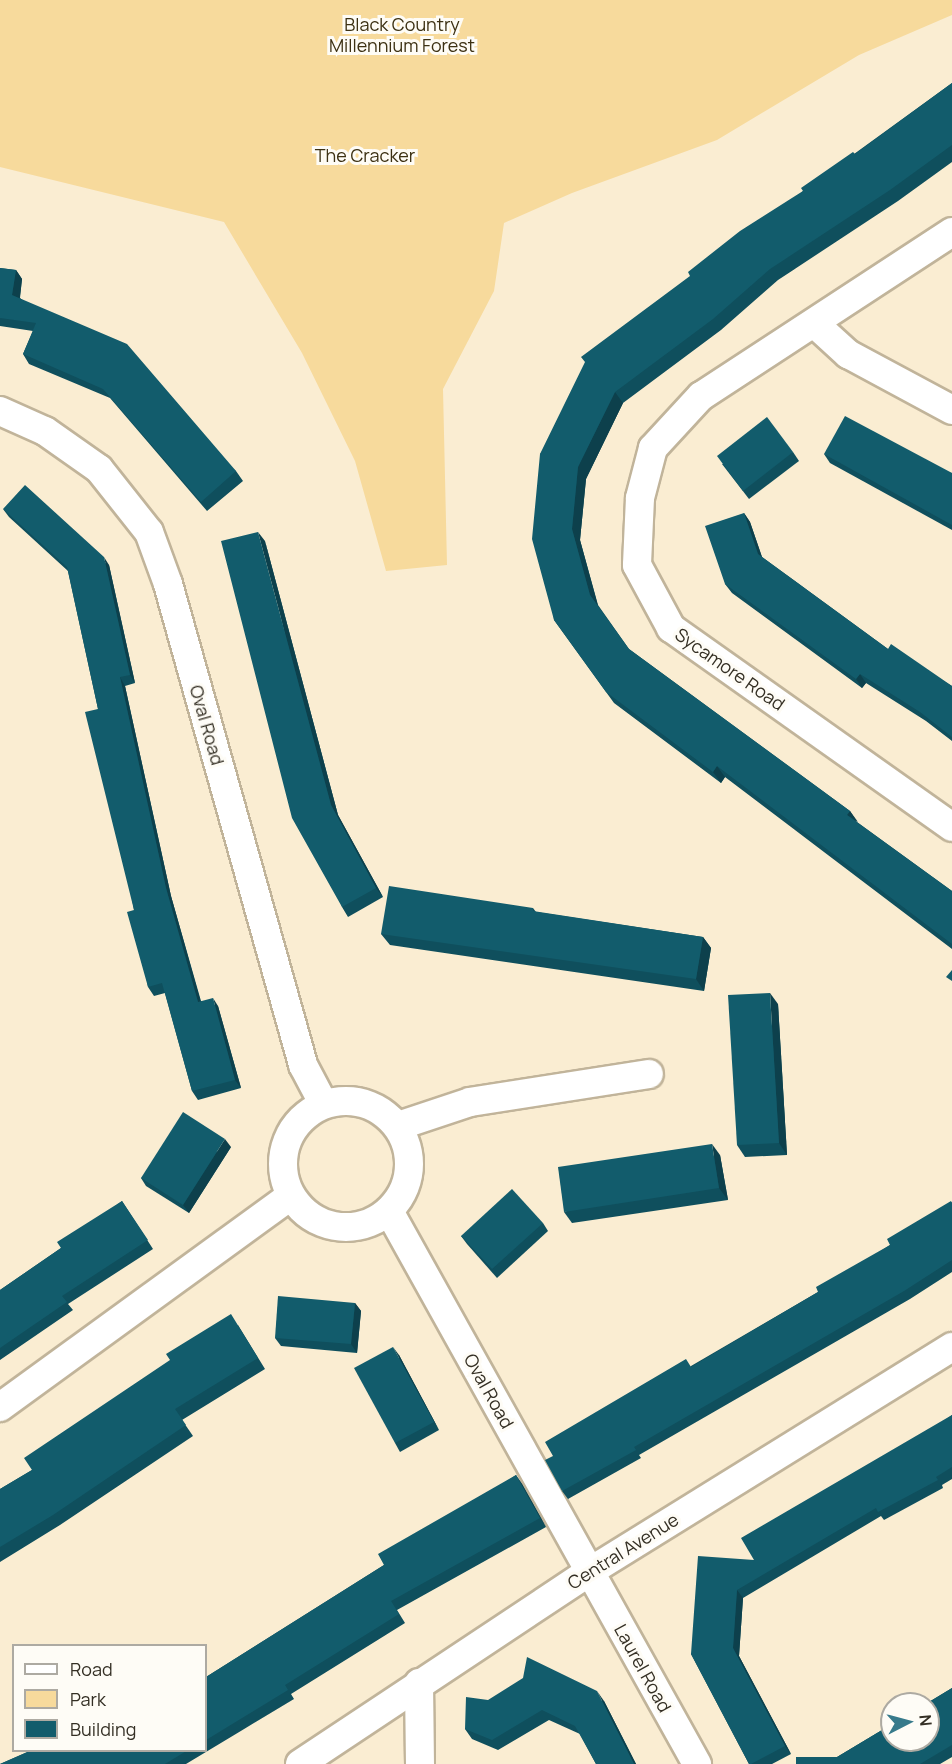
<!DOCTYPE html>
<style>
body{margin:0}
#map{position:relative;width:952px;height:1764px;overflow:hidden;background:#faedd2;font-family:Manrope,sans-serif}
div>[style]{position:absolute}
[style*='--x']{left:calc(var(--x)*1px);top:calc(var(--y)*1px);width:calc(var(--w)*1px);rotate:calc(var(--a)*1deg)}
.green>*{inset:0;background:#f7da9c}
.roads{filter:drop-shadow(2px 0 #c1b49a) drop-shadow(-2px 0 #c1b49a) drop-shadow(0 2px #c1b49a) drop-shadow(0 -2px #c1b49a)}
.street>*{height:28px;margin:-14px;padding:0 14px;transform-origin:14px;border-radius:14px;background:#fff}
.street>.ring{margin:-14px;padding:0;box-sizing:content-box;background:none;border:28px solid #fff;border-radius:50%}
.wall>*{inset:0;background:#0f4f5d}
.shaded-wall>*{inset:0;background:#0d404c}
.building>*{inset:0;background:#125c6c}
span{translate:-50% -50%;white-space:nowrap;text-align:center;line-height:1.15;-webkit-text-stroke:6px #fefcf6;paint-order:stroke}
.park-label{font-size:18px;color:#3d3113}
.street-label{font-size:18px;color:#342f24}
.legend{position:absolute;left:12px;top:1644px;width:195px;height:108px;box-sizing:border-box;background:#fefcf6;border:2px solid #adaaa2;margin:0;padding:8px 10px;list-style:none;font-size:18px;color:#342f24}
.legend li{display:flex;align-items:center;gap:12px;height:30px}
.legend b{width:30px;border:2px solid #adaaa2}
.north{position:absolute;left:880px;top:1692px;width:60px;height:60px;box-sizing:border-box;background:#fefcf6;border:2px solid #adaaa2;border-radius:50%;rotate:84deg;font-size:16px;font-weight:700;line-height:24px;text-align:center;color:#342f24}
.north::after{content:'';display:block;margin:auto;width:21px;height:27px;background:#377a8b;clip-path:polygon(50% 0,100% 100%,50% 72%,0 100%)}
</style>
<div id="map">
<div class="green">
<div style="clip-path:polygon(0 0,952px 0,952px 15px,859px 55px,717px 140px,572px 193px,504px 223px,494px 291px,443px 389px,447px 565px,386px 571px,355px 461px,302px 353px,224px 222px,0 167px)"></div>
</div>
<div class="roads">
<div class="street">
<div style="--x:952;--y:232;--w:300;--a:146.8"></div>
<div style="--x:701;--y:396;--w:71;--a:132.7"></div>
<div style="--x:653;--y:448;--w:52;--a:104.6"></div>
<div style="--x:640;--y:498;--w:67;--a:92.6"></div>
<div style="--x:637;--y:565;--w:72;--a:61.6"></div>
<div style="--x:671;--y:628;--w:344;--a:35.3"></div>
<div style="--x:815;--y:324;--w:45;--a:42.3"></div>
<div style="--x:848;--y:354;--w:118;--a:28.3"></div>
<div style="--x:0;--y:411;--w:49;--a:24"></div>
<div style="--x:45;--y:431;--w:66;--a:35.1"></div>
<div style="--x:99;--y:469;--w:80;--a:51.6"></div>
<div style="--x:149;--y:532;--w:55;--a:69.9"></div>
<div style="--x:168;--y:584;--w:500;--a:74.3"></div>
<div style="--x:303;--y:1065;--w:43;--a:62.2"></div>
<div class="ring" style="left:283px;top:1101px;width:98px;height:98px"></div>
<div style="--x:398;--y:1126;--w:76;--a:-18.4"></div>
<div style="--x:470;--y:1102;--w:181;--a:-8.9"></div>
<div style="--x:389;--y:1211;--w:633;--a:60.88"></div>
<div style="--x:0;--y:1407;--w:359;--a:-36"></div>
<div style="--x:419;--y:1683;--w:81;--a:89.3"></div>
<div style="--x:300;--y:1764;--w:347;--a:-33.6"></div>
<div style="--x:589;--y:1572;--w:427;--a:-31.8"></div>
</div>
</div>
<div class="wall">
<div style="clip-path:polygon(952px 83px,952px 162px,898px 201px,778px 280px,721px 330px,623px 403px,586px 479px,580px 540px,598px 605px,629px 649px,850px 811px,857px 822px,952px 891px,952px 949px,725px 777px,721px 783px,614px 703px,554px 620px,540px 454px,803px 191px)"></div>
<div style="clip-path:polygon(0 268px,16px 270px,22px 279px,20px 298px,236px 471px,243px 481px,207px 511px,110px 398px,29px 364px,23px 354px,33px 331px,0 326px)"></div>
<div style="clip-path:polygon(793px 452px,799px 461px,749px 499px,722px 464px)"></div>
<div style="clip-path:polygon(824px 454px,952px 473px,952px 530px,830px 463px)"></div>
<div style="clip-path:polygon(3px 509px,109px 565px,135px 683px,125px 686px,171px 896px,201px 1001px,218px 1006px,241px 1088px,198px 1100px,192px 1091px,165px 993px,154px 996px,148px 987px,134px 910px,98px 709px,68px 571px,9px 517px)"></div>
<div style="clip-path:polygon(744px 513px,750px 522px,762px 557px,888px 649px,952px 686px,952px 741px,926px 721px,866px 683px,862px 688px,732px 593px,725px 584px)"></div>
<div style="clip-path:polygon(265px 541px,338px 815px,383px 897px,348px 917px,342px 907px)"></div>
<div style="clip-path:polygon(533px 908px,536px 912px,703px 937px,711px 948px,704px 991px,390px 945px,381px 934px)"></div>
<div style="clip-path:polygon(778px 1004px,787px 1155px,745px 1157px,737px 1145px)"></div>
<div style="clip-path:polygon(231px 1147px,189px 1213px,146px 1186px,141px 1178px)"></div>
<div style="clip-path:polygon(720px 1155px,728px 1200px,572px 1223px,564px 1212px)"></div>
<div style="clip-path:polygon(122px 1201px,153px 1249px,68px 1304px,73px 1310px,0 1360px,0 1290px,61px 1248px)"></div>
<div style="clip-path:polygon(952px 1202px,952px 1272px,910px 1299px,639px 1455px,641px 1458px,568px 1499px,562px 1491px,691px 1366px,818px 1292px,890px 1245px)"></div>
<div style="clip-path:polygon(543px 1223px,548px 1231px,497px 1278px,467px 1244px,461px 1236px)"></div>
<div style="clip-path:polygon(355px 1303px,361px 1311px,357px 1353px,281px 1346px,275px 1338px)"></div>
<div style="clip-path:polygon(238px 1325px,265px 1369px,182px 1420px,193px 1436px,60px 1525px,0 1562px,0 1489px,32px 1470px)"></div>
<div style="clip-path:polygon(399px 1355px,439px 1430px,400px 1452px,395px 1443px)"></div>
<div style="clip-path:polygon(952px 1415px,952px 1479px,942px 1485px,943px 1488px,884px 1520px,881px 1516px,743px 1598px,739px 1656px,791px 1754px,772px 1764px,749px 1764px,691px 1654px,754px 1560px)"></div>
<div style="clip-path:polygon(516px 1475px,522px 1484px,546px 1527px,397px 1610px,405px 1623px,291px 1694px,294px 1699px,186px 1764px,0 1764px,32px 1750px,206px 1750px,206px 1677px,384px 1565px)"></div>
<div style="clip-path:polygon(952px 1688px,952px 1757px,940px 1764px,796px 1764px,837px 1757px)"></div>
<div style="clip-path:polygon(488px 1700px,604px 1701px,636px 1764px,596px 1764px,580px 1734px,549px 1720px,498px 1750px,472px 1739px,465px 1729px)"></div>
</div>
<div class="shaded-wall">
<div style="clip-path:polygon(16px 270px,22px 279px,19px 304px,12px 295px)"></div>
<div style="clip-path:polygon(615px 392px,623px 403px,586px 479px,580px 540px,598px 606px,590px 595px,572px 529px,578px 467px)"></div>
<div style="clip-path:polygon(744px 513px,750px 522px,764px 563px,758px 554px)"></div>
<div style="clip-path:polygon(258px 532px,265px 541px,338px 815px,383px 897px,376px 888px,331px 805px)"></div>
<div style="clip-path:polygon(104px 557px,109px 565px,135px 683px,130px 675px)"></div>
<div style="clip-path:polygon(860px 674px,866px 683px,862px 688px,856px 679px)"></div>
<div style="clip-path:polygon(120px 677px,125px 686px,171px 896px,203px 1010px,198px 1002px,166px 888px)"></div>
<div style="clip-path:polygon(717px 766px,725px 777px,721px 783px,713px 772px)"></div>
<div style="clip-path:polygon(850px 811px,858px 822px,847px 815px)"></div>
<div style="clip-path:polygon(703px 937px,711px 948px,704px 991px,696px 979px)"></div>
<div style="clip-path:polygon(770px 993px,778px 1004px,787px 1155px,779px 1143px)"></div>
<div style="clip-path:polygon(213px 998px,218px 1006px,241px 1088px,235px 1080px)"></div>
<div style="clip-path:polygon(225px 1139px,231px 1147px,189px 1213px,183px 1205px)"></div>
<div style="clip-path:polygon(712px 1144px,720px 1155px,728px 1200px,719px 1188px)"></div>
<div style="clip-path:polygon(355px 1303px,361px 1311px,357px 1353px,351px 1344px)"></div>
<div style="clip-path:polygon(393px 1347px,399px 1355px,439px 1430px,434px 1422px)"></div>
<div style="clip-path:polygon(516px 1475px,522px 1484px,546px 1527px,540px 1518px)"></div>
<div style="clip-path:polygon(737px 1590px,743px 1598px,739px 1656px,791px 1754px,785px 1746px,733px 1648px)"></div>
<div style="clip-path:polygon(597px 1691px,604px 1701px,636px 1764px,634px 1764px)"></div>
</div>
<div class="building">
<div style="clip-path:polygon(952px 83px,952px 145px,890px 190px,770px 269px,713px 319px,615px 392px,578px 467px,572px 529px,590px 595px,629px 649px,850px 811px,847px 815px,952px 891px,952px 944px,717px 766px,713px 772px,606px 692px,554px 620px,532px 539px,540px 454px,585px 362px,581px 357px,690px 276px,688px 272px,740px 231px,803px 191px,801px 188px,853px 152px,855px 154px)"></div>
<div style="clip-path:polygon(0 268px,16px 270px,12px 295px,127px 344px,236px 471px,201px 502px,103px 389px,23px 354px,36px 323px,0 318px)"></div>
<div style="clip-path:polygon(845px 416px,952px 473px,952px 525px,824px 454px)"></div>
<div style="clip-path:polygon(767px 417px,793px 452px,743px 491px,717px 456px)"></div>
<div style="clip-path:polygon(25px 485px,104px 557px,130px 675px,120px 677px,166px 888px,198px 1002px,213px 998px,235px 1080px,192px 1091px,162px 983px,148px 987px,127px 912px,134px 910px,85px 712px,98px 709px,67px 567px,3px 509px)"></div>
<div style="clip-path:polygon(744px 513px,758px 554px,888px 649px,891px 644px,952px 686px,952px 737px,920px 712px,860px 674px,856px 679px,725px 584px,705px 526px)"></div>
<div style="clip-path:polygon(258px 532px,331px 805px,376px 888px,342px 907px,292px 818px,221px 541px)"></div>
<div style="clip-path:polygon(389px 886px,533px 908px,533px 911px,703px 937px,696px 979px,381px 934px)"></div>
<div style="clip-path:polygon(952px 970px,952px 981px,946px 977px)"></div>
<div style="clip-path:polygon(770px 993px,779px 1143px,737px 1145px,728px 995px)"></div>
<div style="clip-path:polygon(183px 1112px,225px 1139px,183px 1205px,141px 1178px)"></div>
<div style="clip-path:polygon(712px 1144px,719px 1188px,564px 1212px,558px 1167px)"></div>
<div style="clip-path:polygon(512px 1189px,543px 1223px,492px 1269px,461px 1236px)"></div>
<div style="clip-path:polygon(122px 1201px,148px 1240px,62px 1296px,67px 1302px,0 1348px,0 1290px,61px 1248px,57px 1242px)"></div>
<div style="clip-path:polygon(951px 1201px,952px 1203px,952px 1260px,904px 1291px,634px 1447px,636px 1450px,562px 1491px,545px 1460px,553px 1456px,545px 1442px,686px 1359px,691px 1367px,818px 1292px,816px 1287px,890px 1245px,887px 1239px)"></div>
<div style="clip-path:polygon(278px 1296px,355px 1303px,351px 1344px,275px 1338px)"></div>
<div style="clip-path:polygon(231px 1314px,258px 1358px,175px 1409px,186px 1425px,53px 1515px,0 1547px,0 1489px,32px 1470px,24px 1458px,170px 1360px,166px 1354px)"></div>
<div style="clip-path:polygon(393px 1347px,434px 1422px,395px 1443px,354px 1368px)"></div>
<div style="clip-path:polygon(952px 1415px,952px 1467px,936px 1477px,938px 1480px,878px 1512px,876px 1508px,737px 1590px,733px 1648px,785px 1746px,751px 1764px,749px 1764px,691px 1654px,698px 1556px,754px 1560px,741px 1538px)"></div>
<div style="clip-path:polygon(516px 1475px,540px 1518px,391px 1601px,399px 1614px,285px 1685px,288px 1690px,206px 1740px,206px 1677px,384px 1565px,378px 1554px)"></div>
<div style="clip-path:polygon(527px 1657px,597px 1691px,634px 1764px,596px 1764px,575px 1726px,542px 1710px,492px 1740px,465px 1729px,466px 1697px,488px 1700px,523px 1678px)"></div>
<div style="clip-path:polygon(952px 1688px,952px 1745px,920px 1764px,796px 1764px,796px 1757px,837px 1757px,892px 1724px,892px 1740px,928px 1740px,928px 1704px,926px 1704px)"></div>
<div style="clip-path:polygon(32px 1750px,188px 1750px,165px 1764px,0 1764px)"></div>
</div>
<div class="park-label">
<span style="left:402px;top:35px">Black Country<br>Millennium Forest</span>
<span style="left:365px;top:155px">The Cracker</span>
</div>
<div class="street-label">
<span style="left:730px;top:669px;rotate:35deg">Sycamore Road</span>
<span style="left:207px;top:725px;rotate:74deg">Oval Road</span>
<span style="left:489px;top:1391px;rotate:61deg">Oval Road</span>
<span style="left:623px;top:1551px;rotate:-32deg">Central Avenue</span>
<span style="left:643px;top:1668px;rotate:61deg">Laurel Road</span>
</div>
<ul class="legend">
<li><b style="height:8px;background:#fff"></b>Road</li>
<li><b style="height:16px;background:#f7da9c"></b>Park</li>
<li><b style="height:16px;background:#125c6c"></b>Building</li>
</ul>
<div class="north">N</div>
</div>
